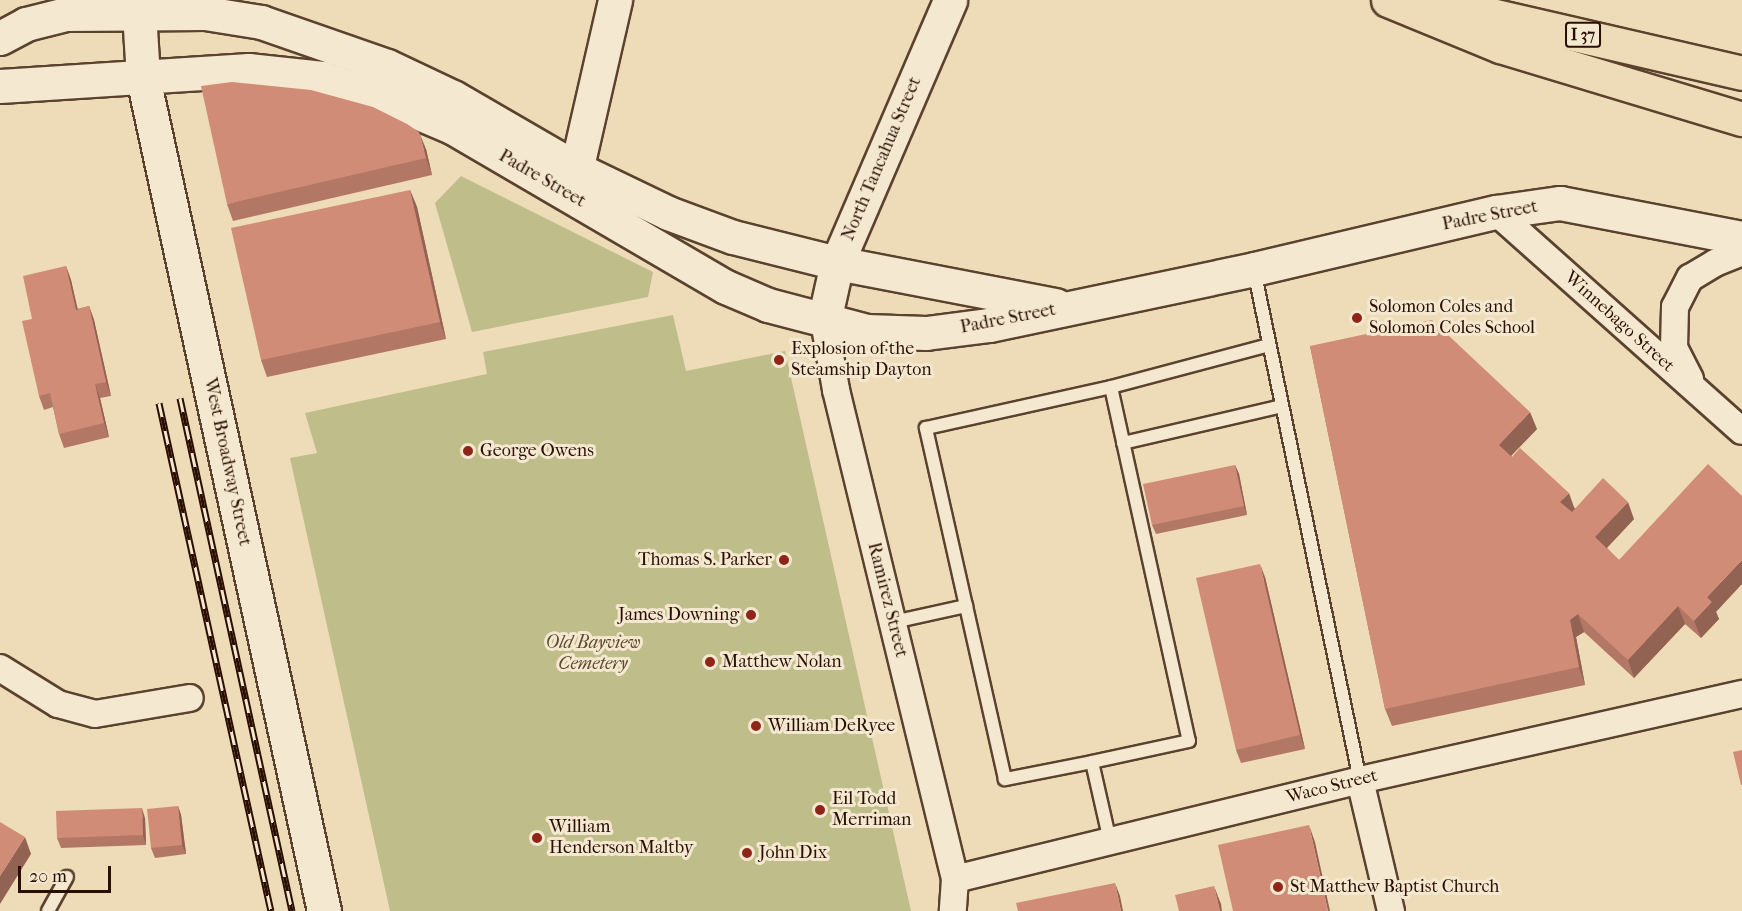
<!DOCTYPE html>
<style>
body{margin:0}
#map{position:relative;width:1742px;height:911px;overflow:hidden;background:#eedbb7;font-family:"IM FELL French Canon",serif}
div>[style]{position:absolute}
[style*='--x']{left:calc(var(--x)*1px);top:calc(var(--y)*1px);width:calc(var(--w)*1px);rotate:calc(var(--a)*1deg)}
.green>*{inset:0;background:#bfbe8a}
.roads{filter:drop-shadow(2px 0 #5b422e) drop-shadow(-2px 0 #5b422e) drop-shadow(0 2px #5b422e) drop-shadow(0 -2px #5b422e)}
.lane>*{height:12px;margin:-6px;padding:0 6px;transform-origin:6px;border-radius:6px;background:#f4e8d0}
.street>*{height:26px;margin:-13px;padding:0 13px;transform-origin:13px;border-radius:13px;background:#f4e8d0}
.secondary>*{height:33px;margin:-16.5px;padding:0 16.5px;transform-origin:16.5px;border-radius:16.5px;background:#f4e8d0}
.highway>*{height:33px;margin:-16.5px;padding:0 16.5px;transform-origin:16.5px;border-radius:16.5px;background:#eedbb7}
.rail>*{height:7px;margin-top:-3.5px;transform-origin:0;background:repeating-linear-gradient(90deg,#f4e8d0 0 14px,#2a0f00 0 28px);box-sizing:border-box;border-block:2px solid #2a0f00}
.wall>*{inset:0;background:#b37865}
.shaded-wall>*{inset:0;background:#926253}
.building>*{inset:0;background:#d08c76}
.dots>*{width:16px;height:16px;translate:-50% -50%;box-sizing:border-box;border:3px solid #f4e8d0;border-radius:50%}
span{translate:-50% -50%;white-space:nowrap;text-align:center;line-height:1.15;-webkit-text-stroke:6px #f4e8d0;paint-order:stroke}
.shield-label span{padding:2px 4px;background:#f4e8d0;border:2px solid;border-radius:4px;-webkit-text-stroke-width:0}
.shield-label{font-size:16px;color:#2a0f00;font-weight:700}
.street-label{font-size:18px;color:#2a0f00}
.poi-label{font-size:18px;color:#2a0f00}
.left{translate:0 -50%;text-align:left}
.right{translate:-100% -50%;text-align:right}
.park-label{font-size:18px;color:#5e4c30;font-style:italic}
.scale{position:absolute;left:18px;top:866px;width:93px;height:27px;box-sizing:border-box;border:3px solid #2a0f00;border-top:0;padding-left:8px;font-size:18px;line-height:21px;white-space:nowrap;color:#2a0f00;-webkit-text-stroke:4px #f4e8d0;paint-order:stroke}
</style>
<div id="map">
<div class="green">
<div style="clip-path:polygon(461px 176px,653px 272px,648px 297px,472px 332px,435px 203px)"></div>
<div style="clip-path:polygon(673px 315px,686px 371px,785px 351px,911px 911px,390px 911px,290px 458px,317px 453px,305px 413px,487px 374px,483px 352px)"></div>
</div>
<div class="roads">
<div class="lane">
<div style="--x:1254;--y:270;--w:521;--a:78.26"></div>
<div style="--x:1111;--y:387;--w:163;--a:-14.9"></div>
<div style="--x:1123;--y:443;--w:163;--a:-13.1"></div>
<div style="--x:893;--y:622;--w:75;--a:-12.4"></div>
<div style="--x:1092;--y:762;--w:89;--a:168.9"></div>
<div style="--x:1005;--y:779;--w:360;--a:-102.7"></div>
<div style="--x:926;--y:428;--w:189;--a:-12.5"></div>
<div style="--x:1111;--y:387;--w:362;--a:77.6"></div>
<div style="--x:1189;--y:741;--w:99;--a:167.8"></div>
<div style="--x:1092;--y:762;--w:81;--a:77.2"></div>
<div style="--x:48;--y:911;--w:39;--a:-61"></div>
</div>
<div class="street">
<div style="--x:1496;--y:212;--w:329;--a:41.7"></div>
<div style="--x:824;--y:321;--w:70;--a:80.1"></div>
<div style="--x:836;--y:390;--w:503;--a:76.32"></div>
<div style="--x:955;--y:879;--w:32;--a:94"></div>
<div style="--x:1690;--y:379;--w:35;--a:-117"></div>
<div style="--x:1674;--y:348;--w:41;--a:-88.6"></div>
<div style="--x:1675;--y:307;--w:33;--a:-63"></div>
<div style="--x:1690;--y:278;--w:29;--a:-31"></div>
<div style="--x:1715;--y:263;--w:29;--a:-22"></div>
<div style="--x:0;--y:668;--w:68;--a:31.8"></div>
<div style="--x:58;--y:704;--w:38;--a:15"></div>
<div style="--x:95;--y:714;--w:96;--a:-9.6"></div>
<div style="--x:1360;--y:780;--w:135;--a:76.7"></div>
<div style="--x:955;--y:879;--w:417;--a:-13.7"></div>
<div style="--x:1360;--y:780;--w:392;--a:-12.7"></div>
</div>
<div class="secondary">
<div style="--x:139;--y:12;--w:66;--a:86.5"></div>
<div style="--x:143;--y:78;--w:852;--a:77.74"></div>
<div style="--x:0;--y:38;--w:30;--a:-28"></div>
<div style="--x:26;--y:24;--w:41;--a:-14"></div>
<div style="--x:66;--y:14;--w:139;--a:-0.4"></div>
<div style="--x:205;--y:13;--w:57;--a:9.1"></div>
<div style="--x:261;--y:22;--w:133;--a:19.2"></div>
<div style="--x:387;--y:66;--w:73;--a:25.2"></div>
<div style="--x:453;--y:97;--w:143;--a:30.1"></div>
<div style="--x:577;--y:169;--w:101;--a:25.8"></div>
<div style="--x:668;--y:213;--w:69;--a:20.3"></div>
<div style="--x:733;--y:237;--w:107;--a:14"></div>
<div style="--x:837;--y:263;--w:223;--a:10.9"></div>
<div style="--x:0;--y:86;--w:249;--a:-3.7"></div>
<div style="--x:248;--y:70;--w:75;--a:6.1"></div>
<div style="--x:323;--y:78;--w:74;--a:18.9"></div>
<div style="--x:393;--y:102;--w:64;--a:23"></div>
<div style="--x:452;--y:127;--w:317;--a:30.3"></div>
<div style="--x:726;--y:287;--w:46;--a:23.2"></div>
<div style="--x:768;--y:305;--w:102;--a:14.7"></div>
<div style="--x:867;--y:331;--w:59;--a:1.9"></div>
<div style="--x:926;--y:333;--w:64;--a:-7.2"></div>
<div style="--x:989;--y:325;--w:271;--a:-11.9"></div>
<div style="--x:1254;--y:269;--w:249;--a:-13.3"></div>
<div style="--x:1496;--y:212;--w:65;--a:-8"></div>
<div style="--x:1560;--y:203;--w:185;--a:10.9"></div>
<div style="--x:572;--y:188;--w:193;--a:-77.1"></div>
<div style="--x:824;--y:321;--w:59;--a:-77.4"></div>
<div style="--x:837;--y:263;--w:286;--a:-66.7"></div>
</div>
<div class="highway">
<div style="--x:1388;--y:0;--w:121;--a:22.3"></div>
<div style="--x:1500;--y:46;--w:253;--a:16.8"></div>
<div style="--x:1435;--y:2;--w:315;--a:13"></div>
</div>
</div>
<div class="rail">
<div style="--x:180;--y:398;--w:525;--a:77.68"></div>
<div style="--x:159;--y:403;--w:520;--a:77.57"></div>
</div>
<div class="wall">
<div style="clip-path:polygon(426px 149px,432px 175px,233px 221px,227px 204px)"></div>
<div style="clip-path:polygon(410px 190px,417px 207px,446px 339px,267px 377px,261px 360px)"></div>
<div style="clip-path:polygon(66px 266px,71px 280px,77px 309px,89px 306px,94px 320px,111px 396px,100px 398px,109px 437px,64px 448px,59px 434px,53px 407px,44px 410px,39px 396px,32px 319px)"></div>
<div style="clip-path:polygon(1310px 346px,1537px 429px,1511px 456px,1575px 508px,1634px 519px,1607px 548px,1619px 560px,1716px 612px,1719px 619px,1701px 638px,1685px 624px,1634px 678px,1584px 632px,1576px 637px,1585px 685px,1392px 726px,1385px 709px)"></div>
<div style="clip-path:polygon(1235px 465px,1239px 474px,1247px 515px,1156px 534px,1152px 525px)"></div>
<div style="clip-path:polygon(1265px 577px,1305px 749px,1241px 763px,1236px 750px)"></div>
<div style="clip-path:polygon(178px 806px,181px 815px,186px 854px,155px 858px,151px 848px)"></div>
<div style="clip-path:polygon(145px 818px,146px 845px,61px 848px,57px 838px)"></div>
</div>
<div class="shaded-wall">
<div style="clip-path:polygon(419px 132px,426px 149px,432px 175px,426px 158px)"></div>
<div style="clip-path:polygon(410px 190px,417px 207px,446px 339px,440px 322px)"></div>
<div style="clip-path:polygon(66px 266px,71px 280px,81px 323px,76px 310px)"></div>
<div style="clip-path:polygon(89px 306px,94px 320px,111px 396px,106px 382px)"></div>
<div style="clip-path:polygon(95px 384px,100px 398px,109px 437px,104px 423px)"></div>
<div style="clip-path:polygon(1530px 412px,1537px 429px,1505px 462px,1499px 445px)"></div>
<div style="clip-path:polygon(1235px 465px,1239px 474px,1247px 515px,1244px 506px)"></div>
<div style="clip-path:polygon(1569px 493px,1575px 510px,1567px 519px,1560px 502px)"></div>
<div style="clip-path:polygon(1628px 502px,1634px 519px,1601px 554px,1595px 537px)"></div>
<div style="clip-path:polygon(1742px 560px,1742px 584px,1716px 612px,1719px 619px,1701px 638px,1694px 621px,1707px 597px)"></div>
<div style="clip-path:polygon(1260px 564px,1265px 577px,1305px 749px,1300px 735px)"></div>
<div style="clip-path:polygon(1678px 606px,1685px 624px,1634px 678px,1628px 660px)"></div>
<div style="clip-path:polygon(1578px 614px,1584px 632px,1576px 637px,1585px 685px,1579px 667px,1570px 620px)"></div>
<div style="clip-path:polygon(178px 806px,181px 815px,186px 854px,182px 845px)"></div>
<div style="clip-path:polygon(142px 808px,145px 818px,146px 845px,143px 835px)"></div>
<div style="clip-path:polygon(1309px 825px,1315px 842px,1330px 911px,1328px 911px)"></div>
<div style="clip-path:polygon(25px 837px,31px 854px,0 904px,0 876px)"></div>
<div style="clip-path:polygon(1115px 883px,1120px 896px,1123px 911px,1121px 911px)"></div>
<div style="clip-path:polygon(1214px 886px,1221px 904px,1222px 911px,1220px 911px)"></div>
</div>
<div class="building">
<div style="clip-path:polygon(232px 82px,311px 90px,373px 107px,407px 124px,419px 132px,426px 158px,227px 204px,201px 86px)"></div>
<div style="clip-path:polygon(410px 190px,440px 322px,261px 360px,231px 228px)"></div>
<div style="clip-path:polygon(66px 266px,76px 310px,89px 306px,106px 382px,95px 384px,104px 423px,59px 434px,50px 393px,39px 396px,22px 321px,32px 319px,23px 276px)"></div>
<div style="clip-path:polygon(1432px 320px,1530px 412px,1499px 445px,1512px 457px,1520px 448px,1569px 493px,1560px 502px,1572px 512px,1603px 478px,1628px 502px,1595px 537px,1619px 560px,1708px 464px,1742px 496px,1742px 560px,1707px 597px,1712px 602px,1694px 621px,1678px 606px,1628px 660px,1578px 614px,1570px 620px,1579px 667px,1385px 709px,1310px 346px)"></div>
<div style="clip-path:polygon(1235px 465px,1244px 506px,1152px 525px,1143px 484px)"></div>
<div style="clip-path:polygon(1260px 564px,1300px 735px,1236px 750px,1196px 578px)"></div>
<div style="clip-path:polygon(1742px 750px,1742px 785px,1741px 785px,1733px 752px)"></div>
<div style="clip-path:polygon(178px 806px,182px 845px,151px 848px,147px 809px)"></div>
<div style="clip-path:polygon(142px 808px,143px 835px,57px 838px,56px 811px)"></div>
<div style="clip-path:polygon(0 822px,25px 837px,0 876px)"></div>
<div style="clip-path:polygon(1309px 825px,1328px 911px,1233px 911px,1218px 845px)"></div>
<div style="clip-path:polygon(1115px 883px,1121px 911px,1018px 911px,1016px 903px)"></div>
<div style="clip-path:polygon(1214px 886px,1220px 911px,1179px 911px,1175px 895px)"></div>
</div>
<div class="dots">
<div style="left:1357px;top:318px;background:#8f2418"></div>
<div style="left:779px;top:360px;background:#8f2418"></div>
<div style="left:468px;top:451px;background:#8f2418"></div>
<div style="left:784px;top:560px;background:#8f2418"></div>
<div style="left:751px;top:615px;background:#8f2418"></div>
<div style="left:710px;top:662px;background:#8f2418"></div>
<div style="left:756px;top:726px;background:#8f2418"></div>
<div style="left:820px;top:810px;background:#8f2418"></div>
<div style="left:537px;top:838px;background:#8f2418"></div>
<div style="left:747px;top:853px;background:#8f2418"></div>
<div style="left:1278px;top:887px;background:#8f2418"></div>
</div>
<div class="shield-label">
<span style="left:1583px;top:35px">I 37</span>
</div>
<div class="street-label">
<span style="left:882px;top:159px;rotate:-67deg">North Tancahua Street</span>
<span style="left:542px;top:179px;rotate:30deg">Padre Street</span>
<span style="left:1490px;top:216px;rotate:-11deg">Padre Street</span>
<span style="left:1008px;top:319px;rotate:-11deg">Padre Street</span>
<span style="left:1619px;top:322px;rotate:42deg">Winnebago Street</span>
<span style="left:227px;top:462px;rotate:78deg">West Broadway Street</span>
<span style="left:887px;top:600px;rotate:76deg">Ramirez Street</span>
<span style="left:1332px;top:787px;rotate:-14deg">Waco Street</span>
</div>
<div class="poi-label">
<span class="left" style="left:1369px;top:318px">Solomon Coles and<br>Solomon Coles School</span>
<span class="left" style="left:791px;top:360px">Explosion of the<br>Steamship Dayton</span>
<span class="left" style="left:480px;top:451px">George Owens</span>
<span class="right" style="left:772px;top:560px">Thomas S. Parker</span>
<span class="right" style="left:739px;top:615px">James Downing</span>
<span class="left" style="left:722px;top:662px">Matthew Nolan</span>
<span class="left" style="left:768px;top:726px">William DeRyee</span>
<span class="left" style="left:832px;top:810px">Eil Todd<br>Merriman</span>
<span class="left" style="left:549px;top:838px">William<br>Henderson Maltby</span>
<span class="left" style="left:759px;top:853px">John Dix</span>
<span class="left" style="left:1290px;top:887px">St Matthew Baptist Church</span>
</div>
<div class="park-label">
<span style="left:593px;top:654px">Old Bayview<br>Cemetery</span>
</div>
<div class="scale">20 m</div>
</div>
